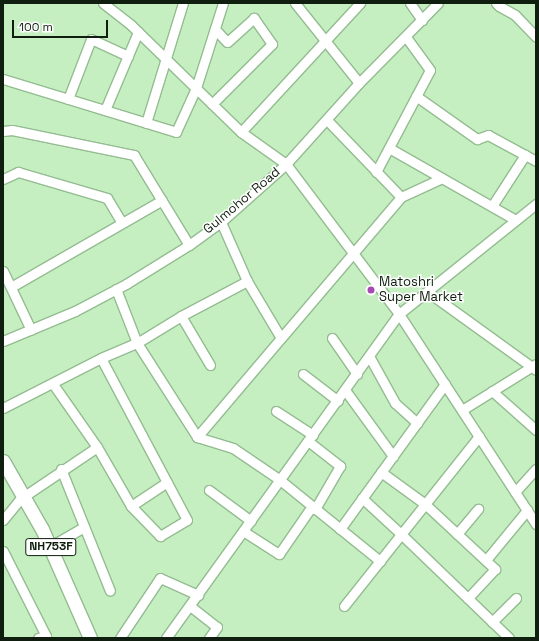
<!DOCTYPE html>
<style>
body{margin:0}
#map{position:relative;width:539px;height:641px;overflow:hidden;background:#c5efc1;font-family:"Space Grotesk",sans-serif}
div>[style]{position:absolute}
[style*='--x']{left:calc(var(--x)*1px);top:calc(var(--y)*1px);width:calc(var(--w)*1px);rotate:calc(var(--a)*1deg)}
.roads{filter:drop-shadow(1px 0 #94bc91) drop-shadow(-1px 0 #94bc91) drop-shadow(0 1px #94bc91) drop-shadow(0 -1px #94bc91)}
.minor>*{height:9px;margin:-4.5px;padding:0 4.5px;transform-origin:4.5px;border-radius:4.5px;background:#fff}
.highway>*{height:13px;margin:-6.5px;padding:0 6.5px;transform-origin:6.5px;border-radius:6.5px;background:#fff}
.dots>*{width:11px;height:11px;translate:-50% -50%;box-sizing:border-box;border:2px solid #fff;border-radius:50%}
span{translate:-50% -50%;white-space:nowrap;text-align:center;line-height:1.15;-webkit-text-stroke:3px #fff;paint-order:stroke}
.shield-label span{padding:1px 3px;background:#fff;border:1px solid;border-radius:3px;-webkit-text-stroke-width:0}
.shield-label{font-size:12px;color:#0f1e0e;font-weight:700}
.street-label{font-size:13px;color:#0f1e0e}
.poi-label{font-size:13px;color:#0f1e0e}
.left{translate:0 -50%;text-align:left}
.frame{position:absolute;inset:0;border:4px solid #0f1e0e;pointer-events:none}
.scale{position:absolute;left:12px;top:20px;width:96px;height:18px;box-sizing:border-box;border:2px solid #0f1e0e;border-top:0;padding-left:5px;font-size:12px;line-height:14px;white-space:nowrap;color:#0f1e0e;-webkit-text-stroke:3px #fff;paint-order:stroke}
</style>
<div id="map">
<div class="roads">
<div class="minor">
<div style="--x:103;--y:3;--w:36;--a:38"></div>
<div style="--x:131;--y:25;--w:153;--a:44.2"></div>
<div style="--x:241;--y:132;--w:55;--a:35.4"></div>
<div style="--x:286;--y:164;--w:188;--a:53"></div>
<div style="--x:399;--y:314;--w:251;--a:56.9"></div>
<div style="--x:295;--y:3;--w:102;--a:51.3"></div>
<div style="--x:410;--y:3;--w:21;--a:55"></div>
<div style="--x:496;--y:3;--w:4;--a:45"></div>
<div style="--x:499;--y:6;--w:18;--a:29"></div>
<div style="--x:515;--y:15;--w:30;--a:46"></div>
<div style="--x:3;--y:79;--w:181;--a:17"></div>
<div style="--x:176;--y:132;--w:48;--a:-65.6"></div>
<div style="--x:196;--y:88;--w:89;--a:-72.4"></div>
<div style="--x:416;--y:96;--w:75;--a:35.2"></div>
<div style="--x:477;--y:139;--w:12;--a:-20"></div>
<div style="--x:488;--y:135;--w:55;--a:28.4"></div>
<div style="--x:68;--y:99;--w:64;--a:-69"></div>
<div style="--x:91;--y:39;--w:41;--a:24.7"></div>
<div style="--x:212;--y:104;--w:85;--a:-45"></div>
<div style="--x:272;--y:44;--w:32;--a:-125"></div>
<div style="--x:254;--y:18;--w:36;--a:138"></div>
<div style="--x:227;--y:42;--w:18;--a:-133"></div>
<div style="--x:105;--y:110;--w:85;--a:-67.1"></div>
<div style="--x:146;--y:123;--w:126;--a:-72.9"></div>
<div style="--x:3;--y:131;--w:9;--a:-6"></div>
<div style="--x:12;--y:130;--w:125;--a:11.6"></div>
<div style="--x:134;--y:155;--w:105;--a:58.6"></div>
<div style="--x:241;--y:132;--w:176;--a:-47.3"></div>
<div style="--x:389;--y:148;--w:146;--a:29.6"></div>
<div style="--x:376;--y:172;--w:115;--a:-62.1"></div>
<div style="--x:430;--y:70;--w:41;--a:-126"></div>
<div style="--x:3;--y:179;--w:17;--a:-25"></div>
<div style="--x:18;--y:172;--w:93;--a:16.3"></div>
<div style="--x:107;--y:198;--w:29;--a:59"></div>
<div style="--x:401;--y:197;--w:45;--a:-24.9"></div>
<div style="--x:492;--y:206;--w:61;--a:-57.1"></div>
<div style="--x:221;--y:222;--w:64;--a:66.2"></div>
<div style="--x:247;--y:281;--w:66;--a:59.2"></div>
<div style="--x:281;--y:338;--w:185;--a:-49.6"></div>
<div style="--x:401;--y:197;--w:107;--a:-133.9"></div>
<div style="--x:3;--y:271;--w:65;--a:64.6"></div>
<div style="--x:11;--y:287;--w:174;--a:-29.9"></div>
<div style="--x:116;--y:289;--w:58;--a:68.7"></div>
<div style="--x:137;--y:343;--w:112;--a:57.4"></div>
<div style="--x:197;--y:437;--w:130;--a:-49.7"></div>
<div style="--x:428;--y:292;--w:133;--a:35.8"></div>
<div style="--x:181;--y:316;--w:57;--a:59.4"></div>
<div style="--x:332;--y:338;--w:44;--a:55.2"></div>
<div style="--x:3;--y:341;--w:78;--a:-22.6"></div>
<div style="--x:75;--y:311;--w:58;--a:-27.9"></div>
<div style="--x:126;--y:284;--w:74;--a:-31.8"></div>
<div style="--x:189;--y:245;--w:39;--a:-36"></div>
<div style="--x:221;--y:222;--w:87;--a:-41.7"></div>
<div style="--x:286;--y:164;--w:109;--a:-48"></div>
<div style="--x:359;--y:83;--w:112;--a:-45.4"></div>
<div style="--x:369;--y:356;--w:54;--a:61"></div>
<div style="--x:395;--y:403;--w:30;--a:42"></div>
<div style="--x:303;--y:374;--w:44;--a:37.6"></div>
<div style="--x:53;--y:384;--w:77;--a:55.1"></div>
<div style="--x:97;--y:447;--w:68;--a:60"></div>
<div style="--x:131;--y:506;--w:42;--a:46"></div>
<div style="--x:160;--y:536;--w:31;--a:-31"></div>
<div style="--x:187;--y:520;--w:183;--a:-118"></div>
<div style="--x:345;--y:390;--w:82;--a:54"></div>
<div style="--x:492;--y:391;--w:59;--a:41.6"></div>
<div style="--x:3;--y:408;--w:110;--a:-27"></div>
<div style="--x:101;--y:358;--w:39;--a:-23"></div>
<div style="--x:137;--y:343;--w:52;--a:-31.5"></div>
<div style="--x:181;--y:316;--w:75;--a:-27.9"></div>
<div style="--x:462;--y:410;--w:87;--a:-31.9"></div>
<div style="--x:276;--y:411;--w:44;--a:33"></div>
<div style="--x:197;--y:437;--w:38;--a:17"></div>
<div style="--x:233;--y:448;--w:57;--a:34.2"></div>
<div style="--x:280;--y:480;--w:129;--a:39"></div>
<div style="--x:308;--y:441;--w:41;--a:38"></div>
<div style="--x:340;--y:466;--w:50;--a:120.2"></div>
<div style="--x:61;--y:469;--w:131;--a:68.1"></div>
<div style="--x:381;--y:472;--w:54;--a:36"></div>
<div style="--x:425;--y:504;--w:96;--a:42.9"></div>
<div style="--x:495;--y:569;--w:40;--a:133"></div>
<div style="--x:209;--y:490;--w:52;--a:36.4"></div>
<div style="--x:515;--y:492;--w:31;--a:-48"></div>
<div style="--x:23;--y:497;--w:89;--a:-34"></div>
<div style="--x:362;--y:498;--w:53;--a:42.7"></div>
<div style="--x:401;--y:534;--w:150;--a:43.9"></div>
<div style="--x:131;--y:506;--w:43;--a:-33.7"></div>
<div style="--x:3;--y:520;--w:26;--a:-51"></div>
<div style="--x:340;--y:529;--w:179;--a:-54.1"></div>
<div style="--x:243;--y:531;--w:43;--a:32.6"></div>
<div style="--x:279;--y:554;--w:58;--a:-55.5"></div>
<div style="--x:457;--y:534;--w:33;--a:-50"></div>
<div style="--x:51;--y:546;--w:38;--a:-30"></div>
<div style="--x:3;--y:551;--w:95;--a:63.2"></div>
<div style="--x:46;--y:636;--w:8;--a:166"></div>
<div style="--x:486;--y:560;--w:65;--a:-50.6"></div>
<div style="--x:190;--y:606;--w:34;--a:38"></div>
<div style="--x:217;--y:627;--w:14;--a:126"></div>
<div style="--x:344;--y:606;--w:217;--a:-51.5"></div>
<div style="--x:492;--y:622;--w:34;--a:-45"></div>
<div style="--x:120;--y:638;--w:72;--a:-56.3"></div>
<div style="--x:160;--y:578;--w:42;--a:24.1"></div>
<div style="--x:166;--y:638;--w:399;--a:-54.3"></div>
<div style="--x:399;--y:314;--w:176;--a:-38.8"></div>
</div>
<div class="highway">
<div style="--x:3;--y:461;--w:78;--a:60.2"></div>
<div style="--x:42;--y:529;--w:119;--a:66.2"></div>
</div>
</div>
<div class="dots">
<div style="left:371px;top:290px;background:#a649b3"></div>
</div>
<div class="shield-label">
<span style="left:51px;top:547px">NH753F</span>
</div>
<div class="street-label">
<span style="left:242px;top:201px;rotate:-40deg">Gulmohor Road</span>
</div>
<div class="poi-label">
<span class="left" style="left:379px;top:290px">Matoshri<br>Super Market</span>
</div>
<div class="frame"></div>
<div class="scale">100 m</div>
</div>
